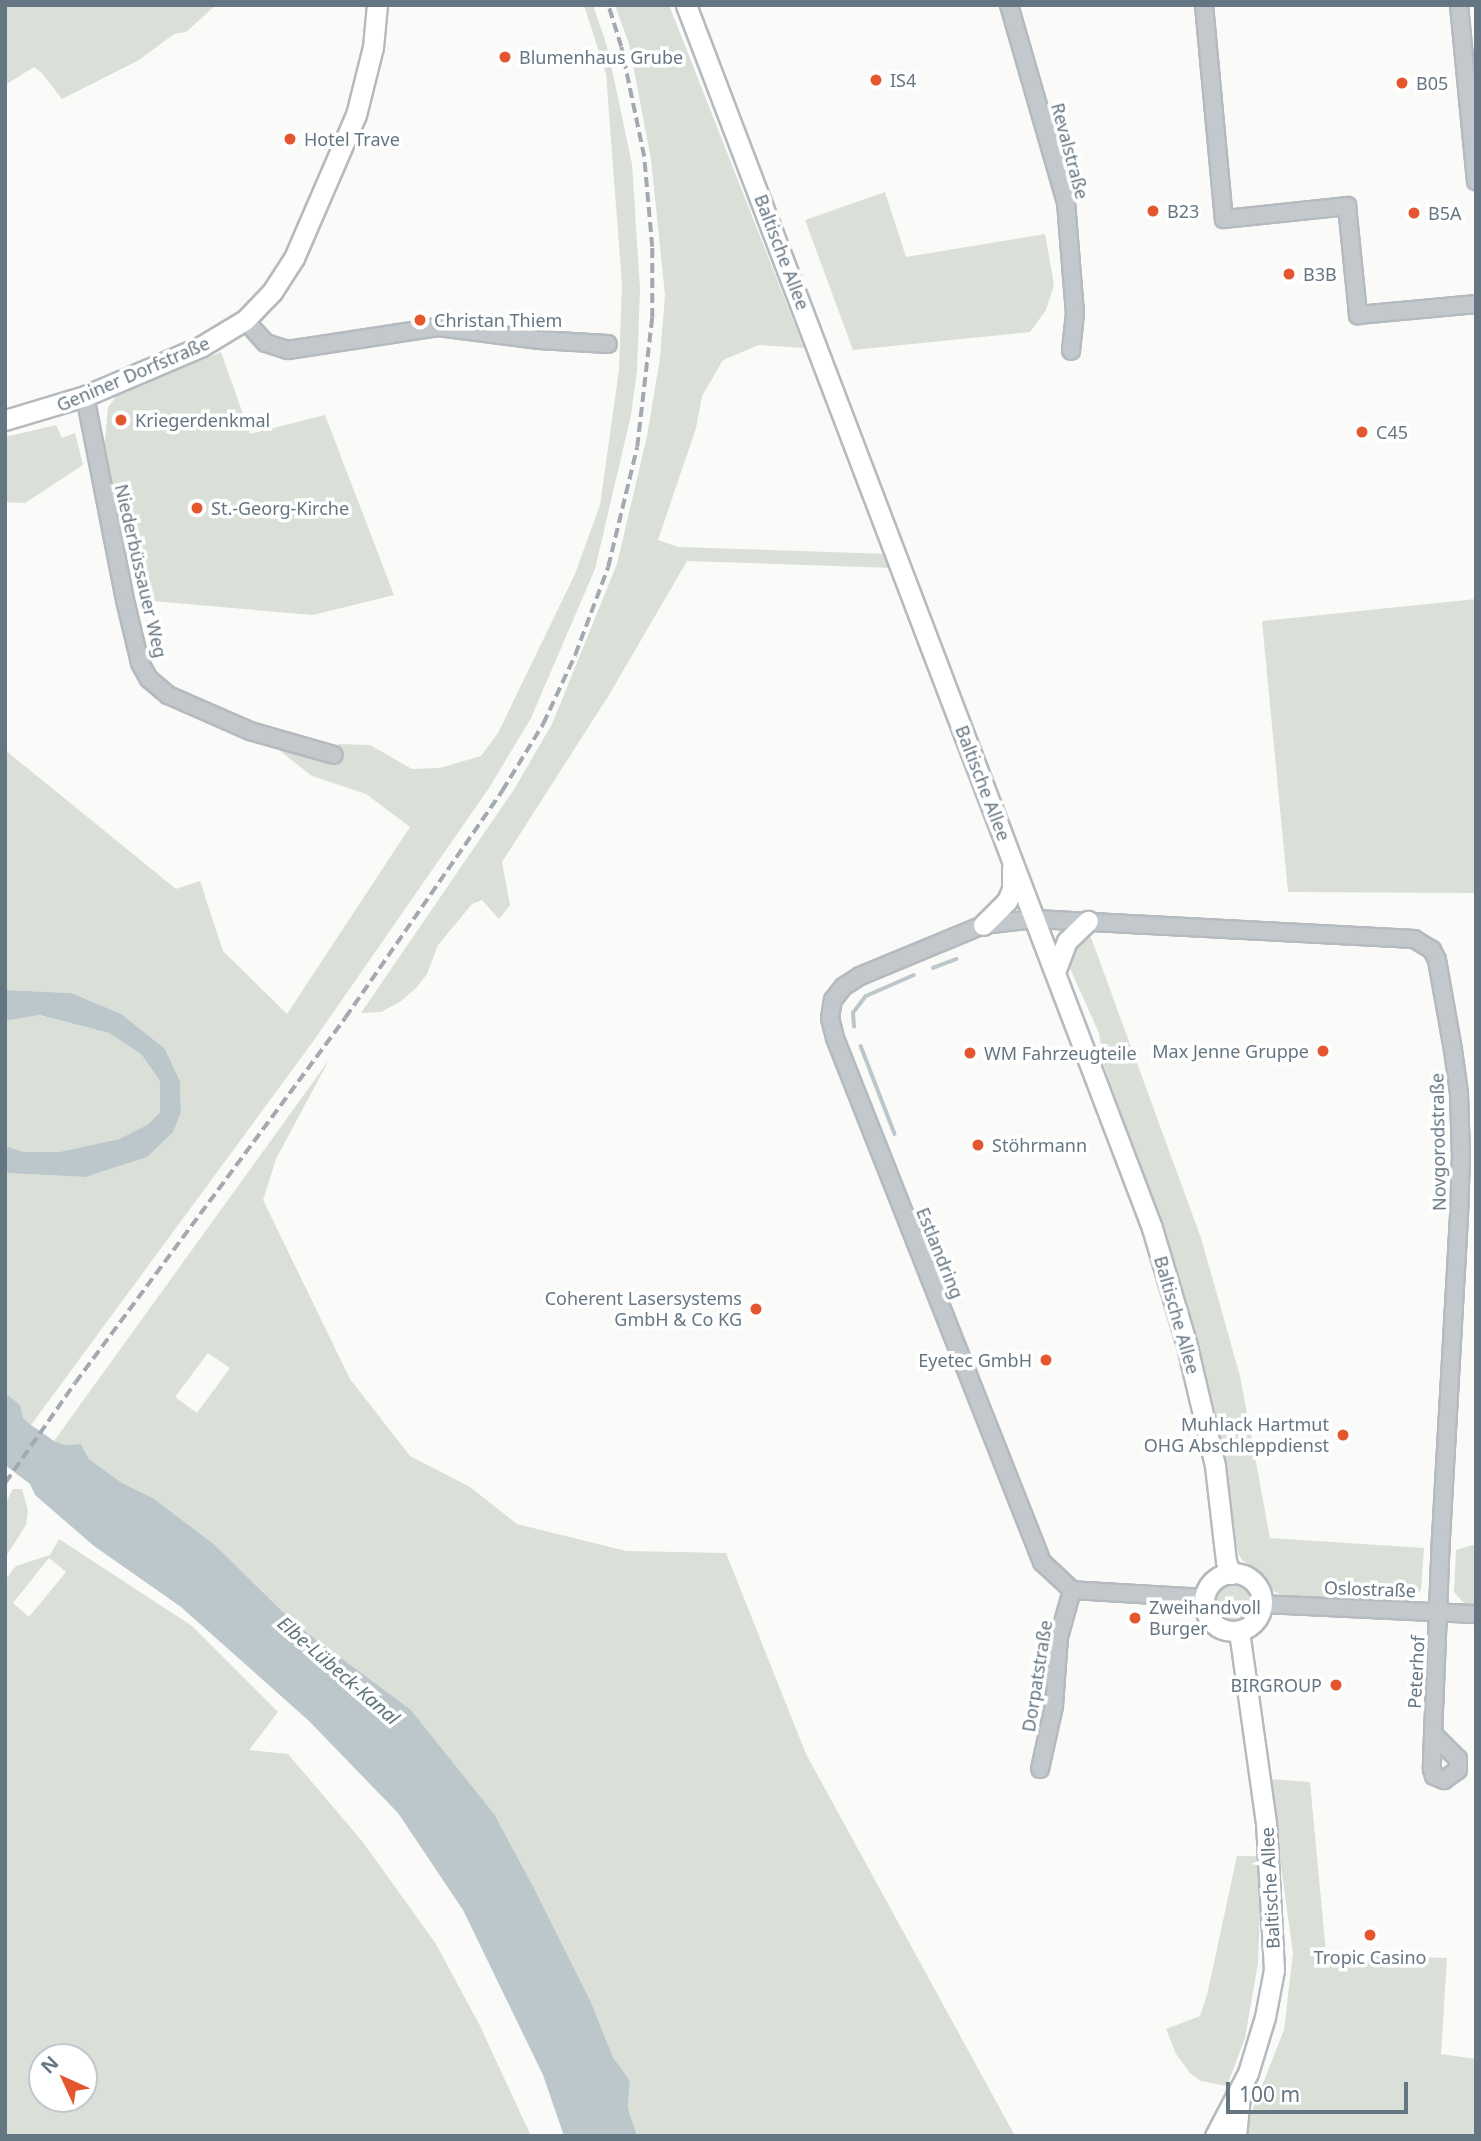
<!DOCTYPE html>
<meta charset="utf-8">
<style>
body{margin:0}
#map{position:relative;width:1481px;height:2141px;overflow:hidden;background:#fafaf8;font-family:"Noto Sans",sans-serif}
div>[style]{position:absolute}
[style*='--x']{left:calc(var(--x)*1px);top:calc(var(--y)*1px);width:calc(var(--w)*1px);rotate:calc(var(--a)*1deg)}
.green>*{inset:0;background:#dadfd7}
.round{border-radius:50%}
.water>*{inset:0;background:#bbc7cb}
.stream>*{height:3.5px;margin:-1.75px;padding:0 1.75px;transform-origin:1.75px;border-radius:1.75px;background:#bbc7cb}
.roads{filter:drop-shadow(2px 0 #b5babe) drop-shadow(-2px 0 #b5babe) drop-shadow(0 2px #b5babe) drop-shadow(0 -2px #b5babe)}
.minor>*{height:16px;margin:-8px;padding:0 8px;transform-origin:8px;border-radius:8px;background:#c3c8cc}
.major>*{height:19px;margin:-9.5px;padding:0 9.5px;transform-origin:9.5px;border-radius:9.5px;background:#fff}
.major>.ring{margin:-9.5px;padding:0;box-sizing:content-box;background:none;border:19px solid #fff;border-radius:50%}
.highway>*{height:23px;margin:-11.5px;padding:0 11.5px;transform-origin:11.5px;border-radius:11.5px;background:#fff}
.rail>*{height:3.5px;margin-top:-1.75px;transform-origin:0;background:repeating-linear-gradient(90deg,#a2aab0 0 10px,transparent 0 15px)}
.dots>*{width:19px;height:19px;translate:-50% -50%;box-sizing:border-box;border:4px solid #fff;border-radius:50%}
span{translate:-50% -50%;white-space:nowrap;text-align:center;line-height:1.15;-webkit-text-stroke:7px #fff;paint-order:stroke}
.poi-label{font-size:18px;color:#657683}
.left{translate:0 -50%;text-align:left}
.right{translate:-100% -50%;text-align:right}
.street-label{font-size:18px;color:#657683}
.water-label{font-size:19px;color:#60757c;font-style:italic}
.frame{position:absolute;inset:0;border:7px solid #657683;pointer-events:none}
.north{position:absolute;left:28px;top:2043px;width:70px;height:70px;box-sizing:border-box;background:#fff;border:2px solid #c1c8cd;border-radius:50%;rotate:315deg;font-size:19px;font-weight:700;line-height:28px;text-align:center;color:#657683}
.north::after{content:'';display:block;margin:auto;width:24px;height:32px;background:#e4572e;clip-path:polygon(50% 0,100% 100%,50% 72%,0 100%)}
.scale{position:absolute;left:1226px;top:2082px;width:182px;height:32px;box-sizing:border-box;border:4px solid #657683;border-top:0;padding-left:9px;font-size:21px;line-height:24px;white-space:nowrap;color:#657683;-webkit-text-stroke:5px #fff;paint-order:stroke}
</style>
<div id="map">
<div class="green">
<div style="clip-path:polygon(5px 5px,216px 5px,186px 32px,174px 34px,139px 60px,62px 99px,42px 73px,34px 67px,5px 85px)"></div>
<div style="clip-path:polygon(584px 5px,593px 5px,607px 46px,632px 164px,640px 289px,637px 370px,631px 415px,595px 569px,531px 718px,489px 788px,312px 1043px,31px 1425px,23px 1418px,19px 1405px,5px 1393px,5px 1173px,85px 1177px,181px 1112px,180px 1081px,165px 1049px,71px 993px,5px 990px,5px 750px,176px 889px,200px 881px,223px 951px,287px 1014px,410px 827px,366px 794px,312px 776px,275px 747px,333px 762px,338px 744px,370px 745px,412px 769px,440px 768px,481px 756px,498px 733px,575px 574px,600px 505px,619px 370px,622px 284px,606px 74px)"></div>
<div style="clip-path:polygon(615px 5px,669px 5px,804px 348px,759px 345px,723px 360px,702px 396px,696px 428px,658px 540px,678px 547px,888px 554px,893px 568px,687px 561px,609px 695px,502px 862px,510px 905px,499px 919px,482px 900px,472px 904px,438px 945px,427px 974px,416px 988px,401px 1001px,381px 1012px,361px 1013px,515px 788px,552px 724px,617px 564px,647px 436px,660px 358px,665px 295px,651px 159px,629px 44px)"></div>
<div style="clip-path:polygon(885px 192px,906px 257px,1045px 234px,1054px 285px,1046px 310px,1030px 332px,853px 350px,805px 220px)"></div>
<div style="clip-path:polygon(221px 352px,250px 434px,325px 415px,394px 595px,313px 615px,140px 600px,103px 461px,108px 407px,119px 393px)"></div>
<div style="clip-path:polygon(56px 425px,62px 438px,75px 433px,83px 465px,25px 503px,5px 502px,5px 437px)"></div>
<div style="clip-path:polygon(1476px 599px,1476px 893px,1288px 892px,1262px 621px)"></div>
<div style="clip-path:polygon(1089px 932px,1201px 1238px,1240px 1376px,1270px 1538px,1424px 1548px,1421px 1590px,1410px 1602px,1281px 1595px,1271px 1590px,1258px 1572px,1242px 1560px,1238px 1553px,1206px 1384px,1184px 1302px,1153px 1200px,1104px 1066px,1099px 1033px,1068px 964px,1073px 942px)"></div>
<div style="clip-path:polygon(38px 1015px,109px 1033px,141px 1054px,160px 1081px,160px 1112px,147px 1125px,119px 1139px,59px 1152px,24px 1152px,5px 1146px,5px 1021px)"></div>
<div style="clip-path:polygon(evenodd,329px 1060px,276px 1159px,263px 1200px,350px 1379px,410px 1456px,470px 1487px,517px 1524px,626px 1551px,726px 1553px,806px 1754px,1015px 2136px,637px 2136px,628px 2108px,630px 2081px,613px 2057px,590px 2000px,537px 1894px,410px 1709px,294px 1623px,215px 1545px,153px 1498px,122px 1483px,89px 1459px,81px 1444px,65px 1445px,54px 1441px,329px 1060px,208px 1353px,230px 1368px,197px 1413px,175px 1397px,208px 1353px)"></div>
<div style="clip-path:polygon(13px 1489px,22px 1489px,28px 1511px,26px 1525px,5px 1558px,5px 1504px)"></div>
<div style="clip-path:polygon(evenodd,59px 1539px,192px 1626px,278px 1712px,249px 1750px,288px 1754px,362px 1841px,436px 1944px,480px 2026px,531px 2136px,5px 2136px,5px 1580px,16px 1566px,50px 1555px,59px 1539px,49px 1558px,66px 1572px,29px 1617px,13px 1603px,49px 1558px,59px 1539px,42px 2057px,84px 2057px,84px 2099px,42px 2099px,42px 2057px)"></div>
<div style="clip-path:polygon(1476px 1544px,1476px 1606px,1466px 1605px,1454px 1592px,1456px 1550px)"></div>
<div class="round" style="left:1210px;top:1579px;width:44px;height:44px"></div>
<div style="clip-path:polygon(1269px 1779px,1310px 1782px,1326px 1953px,1447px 1958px,1441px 2054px,1476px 2059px,1476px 2136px,1242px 2136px,1284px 2030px,1293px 1953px)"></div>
<div style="clip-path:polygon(1237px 1856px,1262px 1856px,1258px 1963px,1245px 2038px,1227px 2086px,1201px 2081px,1190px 2073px,1176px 2054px,1166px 2029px,1200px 2016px,1207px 1995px)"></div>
</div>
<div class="water">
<div style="clip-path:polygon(5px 990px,71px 993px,121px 1014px,165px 1049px,180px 1081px,181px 1112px,173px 1132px,147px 1157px,85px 1177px,5px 1173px,5px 1146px,24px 1152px,59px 1152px,119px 1139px,147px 1125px,160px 1112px,160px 1081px,141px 1054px,109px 1033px,39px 1015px,5px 1021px)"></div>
<div style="clip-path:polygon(5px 1393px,20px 1405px,23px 1418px,31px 1425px,54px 1441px,65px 1445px,81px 1444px,89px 1459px,122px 1483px,153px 1498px,215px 1545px,294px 1623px,410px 1709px,494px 1814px,537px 1894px,590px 2000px,613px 2057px,630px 2081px,628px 2108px,637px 2136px,564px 2136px,543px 2075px,463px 1910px,398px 1813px,309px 1721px,181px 1607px,94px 1546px,35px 1495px,30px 1484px,5px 1465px)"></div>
</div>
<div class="stream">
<div style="--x:933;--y:968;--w:25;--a:-21"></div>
<div style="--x:854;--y:1027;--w:14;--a:-94"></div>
<div style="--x:853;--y:1013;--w:21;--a:-53"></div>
<div style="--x:866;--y:996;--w:52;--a:-23.6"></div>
<div style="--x:861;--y:1046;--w:94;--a:68.9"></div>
</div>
<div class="roads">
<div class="minor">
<div style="--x:1009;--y:5;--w:205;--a:73.9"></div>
<div style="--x:1066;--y:202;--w:111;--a:85.4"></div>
<div style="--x:1075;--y:313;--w:38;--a:96"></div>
<div style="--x:1204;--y:5;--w:215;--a:84.7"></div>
<div style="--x:1224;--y:219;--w:124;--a:-6"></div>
<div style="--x:1347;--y:206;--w:110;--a:84.2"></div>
<div style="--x:1358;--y:315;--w:119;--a:-5.3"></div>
<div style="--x:1459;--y:5;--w:177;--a:84.5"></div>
<div style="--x:245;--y:320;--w:31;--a:48"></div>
<div style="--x:266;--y:343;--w:23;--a:18"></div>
<div style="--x:288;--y:350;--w:152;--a:-8.7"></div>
<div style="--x:438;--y:327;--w:102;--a:7.3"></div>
<div style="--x:539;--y:340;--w:69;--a:3.3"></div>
<div style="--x:85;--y:396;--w:208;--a:78.9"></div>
<div style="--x:125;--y:600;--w:65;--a:76.6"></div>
<div style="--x:140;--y:663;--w:18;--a:61"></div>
<div style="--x:149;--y:679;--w:25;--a:40"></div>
<div style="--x:168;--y:695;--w:90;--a:23.7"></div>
<div style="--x:250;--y:731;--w:87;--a:15.9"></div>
<div style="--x:1205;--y:1598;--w:133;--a:-176.6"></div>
<div style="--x:1072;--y:1590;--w:41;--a:-137"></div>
<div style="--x:1042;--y:1562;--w:563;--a:-111.56"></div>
<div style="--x:835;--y:1038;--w:21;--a:-104"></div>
<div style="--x:830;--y:1018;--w:18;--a:-81"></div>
<div style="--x:833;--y:1000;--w:16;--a:-52"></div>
<div style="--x:843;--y:987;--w:20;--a:-33"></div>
<div style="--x:860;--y:976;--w:133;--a:-22.5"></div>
<div style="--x:983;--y:925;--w:52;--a:-6.6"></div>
<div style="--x:1035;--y:919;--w:380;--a:3"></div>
<div style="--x:1414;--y:939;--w:21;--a:31"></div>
<div style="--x:1432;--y:950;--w:11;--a:63"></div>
<div style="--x:1437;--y:960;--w:91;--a:79.9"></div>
<div style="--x:1453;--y:1050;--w:43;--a:82.1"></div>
<div style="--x:1459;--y:1093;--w:63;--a:88.2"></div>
<div style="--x:1461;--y:1156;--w:60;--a:91.9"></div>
<div style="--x:1459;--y:1216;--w:321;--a:93.2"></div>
<div style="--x:1441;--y:1536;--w:198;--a:92.3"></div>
<div style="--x:1433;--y:1734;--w:35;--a:92"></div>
<div style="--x:1432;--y:1769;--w:7;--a:74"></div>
<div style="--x:1434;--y:1776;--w:11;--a:22"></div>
<div style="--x:1444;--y:1780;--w:17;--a:-36"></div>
<div style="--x:1458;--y:1770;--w:11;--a:-90"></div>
<div style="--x:1458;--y:1759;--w:35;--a:-135"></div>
<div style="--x:1262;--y:1604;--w:214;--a:2.7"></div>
<div style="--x:1040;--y:1769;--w:65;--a:-77.5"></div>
<div style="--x:1054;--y:1706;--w:69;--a:-85.9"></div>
<div style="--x:1059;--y:1637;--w:49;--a:-74.5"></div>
</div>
<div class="major">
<div style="--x:686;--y:5;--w:1309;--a:69.14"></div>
<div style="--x:1152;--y:1228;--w:119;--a:73.4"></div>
<div style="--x:1186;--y:1342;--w:127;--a:76.8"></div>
<div style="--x:1215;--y:1466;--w:96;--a:83.4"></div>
<div style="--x:1226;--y:1561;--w:14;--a:69"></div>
<div style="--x:5;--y:420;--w:84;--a:-16.7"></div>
<div style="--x:85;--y:396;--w:127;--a:-23.1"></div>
<div style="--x:202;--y:346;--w:50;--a:-31.2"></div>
<div style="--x:245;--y:320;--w:39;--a:-46"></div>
<div style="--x:272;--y:292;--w:40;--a:-57.1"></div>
<div style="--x:294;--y:258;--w:156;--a:-66.6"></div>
<div style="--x:356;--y:115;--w:70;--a:-76"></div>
<div style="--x:373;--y:47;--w:42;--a:-84.6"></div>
<div style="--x:983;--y:925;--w:34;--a:-45"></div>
<div style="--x:1007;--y:901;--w:13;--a:-67"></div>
<div style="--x:1012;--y:889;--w:21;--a:-90"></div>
<div style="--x:1055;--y:972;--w:33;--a:-69"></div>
<div style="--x:1067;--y:941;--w:29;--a:-44"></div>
<div class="ring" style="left:1204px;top:1573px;width:39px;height:39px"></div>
<div style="--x:1215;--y:2136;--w:71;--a:-62.4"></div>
<div style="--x:1248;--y:2073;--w:59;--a:-73.1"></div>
<div style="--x:1265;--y:2017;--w:48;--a:-79.2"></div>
<div style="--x:1274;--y:1970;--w:147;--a:-93.1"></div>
<div style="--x:1266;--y:1823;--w:194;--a:-98"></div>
</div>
<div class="highway">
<div style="--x:1234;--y:2136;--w:40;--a:-84.3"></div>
</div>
</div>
<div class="rail">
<div style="--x:5;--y:1483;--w:122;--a:-55"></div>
<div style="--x:75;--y:1383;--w:454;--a:-53.5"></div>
<div style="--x:345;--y:1018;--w:276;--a:-55.3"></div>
<div style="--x:502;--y:791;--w:79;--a:-58.5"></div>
<div style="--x:543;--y:724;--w:76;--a:-65.1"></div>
<div style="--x:575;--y:655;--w:94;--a:-69.4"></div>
<div style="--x:608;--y:567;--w:123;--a:-76.4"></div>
<div style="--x:637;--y:447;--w:130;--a:-83.4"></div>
<div style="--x:652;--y:318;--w:71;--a:-90"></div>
<div style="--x:652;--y:247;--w:90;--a:-95.1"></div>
<div style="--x:644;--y:157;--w:112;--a:-101.8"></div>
<div style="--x:621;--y:47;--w:44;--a:-107.2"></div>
</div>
<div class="dots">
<div style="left:505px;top:57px;background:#e4572e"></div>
<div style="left:876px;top:80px;background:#e4572e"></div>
<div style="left:1402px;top:83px;background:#e4572e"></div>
<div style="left:290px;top:139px;background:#e4572e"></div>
<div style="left:1153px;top:211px;background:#e4572e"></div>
<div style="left:1414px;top:213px;background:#e4572e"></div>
<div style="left:1289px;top:274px;background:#e4572e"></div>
<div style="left:420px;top:320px;background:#e4572e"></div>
<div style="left:121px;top:420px;background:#e4572e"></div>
<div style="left:1362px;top:432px;background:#e4572e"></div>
<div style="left:197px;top:508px;background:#e4572e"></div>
<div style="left:1323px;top:1051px;background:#e4572e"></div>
<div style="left:970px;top:1053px;background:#e4572e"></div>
<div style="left:978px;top:1145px;background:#e4572e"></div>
<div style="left:756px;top:1309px;background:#e4572e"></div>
<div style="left:1046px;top:1360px;background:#e4572e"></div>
<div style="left:1343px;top:1435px;background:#e4572e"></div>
<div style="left:1135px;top:1618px;background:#e4572e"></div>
<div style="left:1336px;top:1685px;background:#e4572e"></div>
<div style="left:1370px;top:1935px;background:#e4572e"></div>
</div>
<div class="poi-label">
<span class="left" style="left:519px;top:57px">Blumenhaus Grube</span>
<span class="left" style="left:890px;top:80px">IS4</span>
<span class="left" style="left:1416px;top:83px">B05</span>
<span class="left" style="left:304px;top:139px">Hotel Trave</span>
<span class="left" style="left:1167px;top:211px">B23</span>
<span class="left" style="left:1428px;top:213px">B5A</span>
<span class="left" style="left:1303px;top:274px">B3B</span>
<span class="left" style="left:434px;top:320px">Christan Thiem</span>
<span class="left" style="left:135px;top:420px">Kriegerdenkmal</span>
<span class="left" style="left:1376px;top:432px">C45</span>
<span class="left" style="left:211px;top:508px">St.-Georg-Kirche</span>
<span class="right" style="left:1309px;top:1051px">Max Jenne Gruppe</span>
<span class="left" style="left:984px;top:1053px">WM Fahrzeugteile</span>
<span class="left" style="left:992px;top:1145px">Stöhrmann</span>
<span class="right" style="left:742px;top:1309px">Coherent Lasersystems<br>GmbH &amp; Co KG</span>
<span class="right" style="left:1032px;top:1360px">Eyetec GmbH</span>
<span class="right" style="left:1329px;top:1435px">Muhlack Hartmut<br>OHG Abschleppdienst</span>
<span class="left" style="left:1149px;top:1618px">Zweihandvoll<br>Burger</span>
<span class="right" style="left:1322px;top:1685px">BIRGROUP</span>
<span style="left:1370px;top:1957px">Tropic Casino</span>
</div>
<div class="street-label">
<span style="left:1070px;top:151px;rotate:75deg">Revalstraße</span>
<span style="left:782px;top:252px;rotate:69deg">Baltische Allee</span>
<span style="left:133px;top:374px;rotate:-23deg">Geniner Dorfstraße</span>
<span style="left:141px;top:571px;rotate:77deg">Niederbüssauer Weg</span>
<span style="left:983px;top:783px;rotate:69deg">Baltische Allee</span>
<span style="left:1438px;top:1142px;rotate:-91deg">Novgorodstraße</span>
<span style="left:940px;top:1253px;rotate:68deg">Estlandring</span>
<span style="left:1177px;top:1315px;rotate:74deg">Baltische Allee</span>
<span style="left:1370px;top:1589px;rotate:2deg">Oslostraße</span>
<span style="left:1416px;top:1672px;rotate:-87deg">Peterhof</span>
<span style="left:1037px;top:1676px;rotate:-81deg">Dorpatstraße</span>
<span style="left:1270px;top:1888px;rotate:-93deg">Baltische Allee</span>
</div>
<div class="water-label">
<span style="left:338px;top:1671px;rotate:41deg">Elbe-Lübeck-Kanal</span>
</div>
<div class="frame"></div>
<div class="north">N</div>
<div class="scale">100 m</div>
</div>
